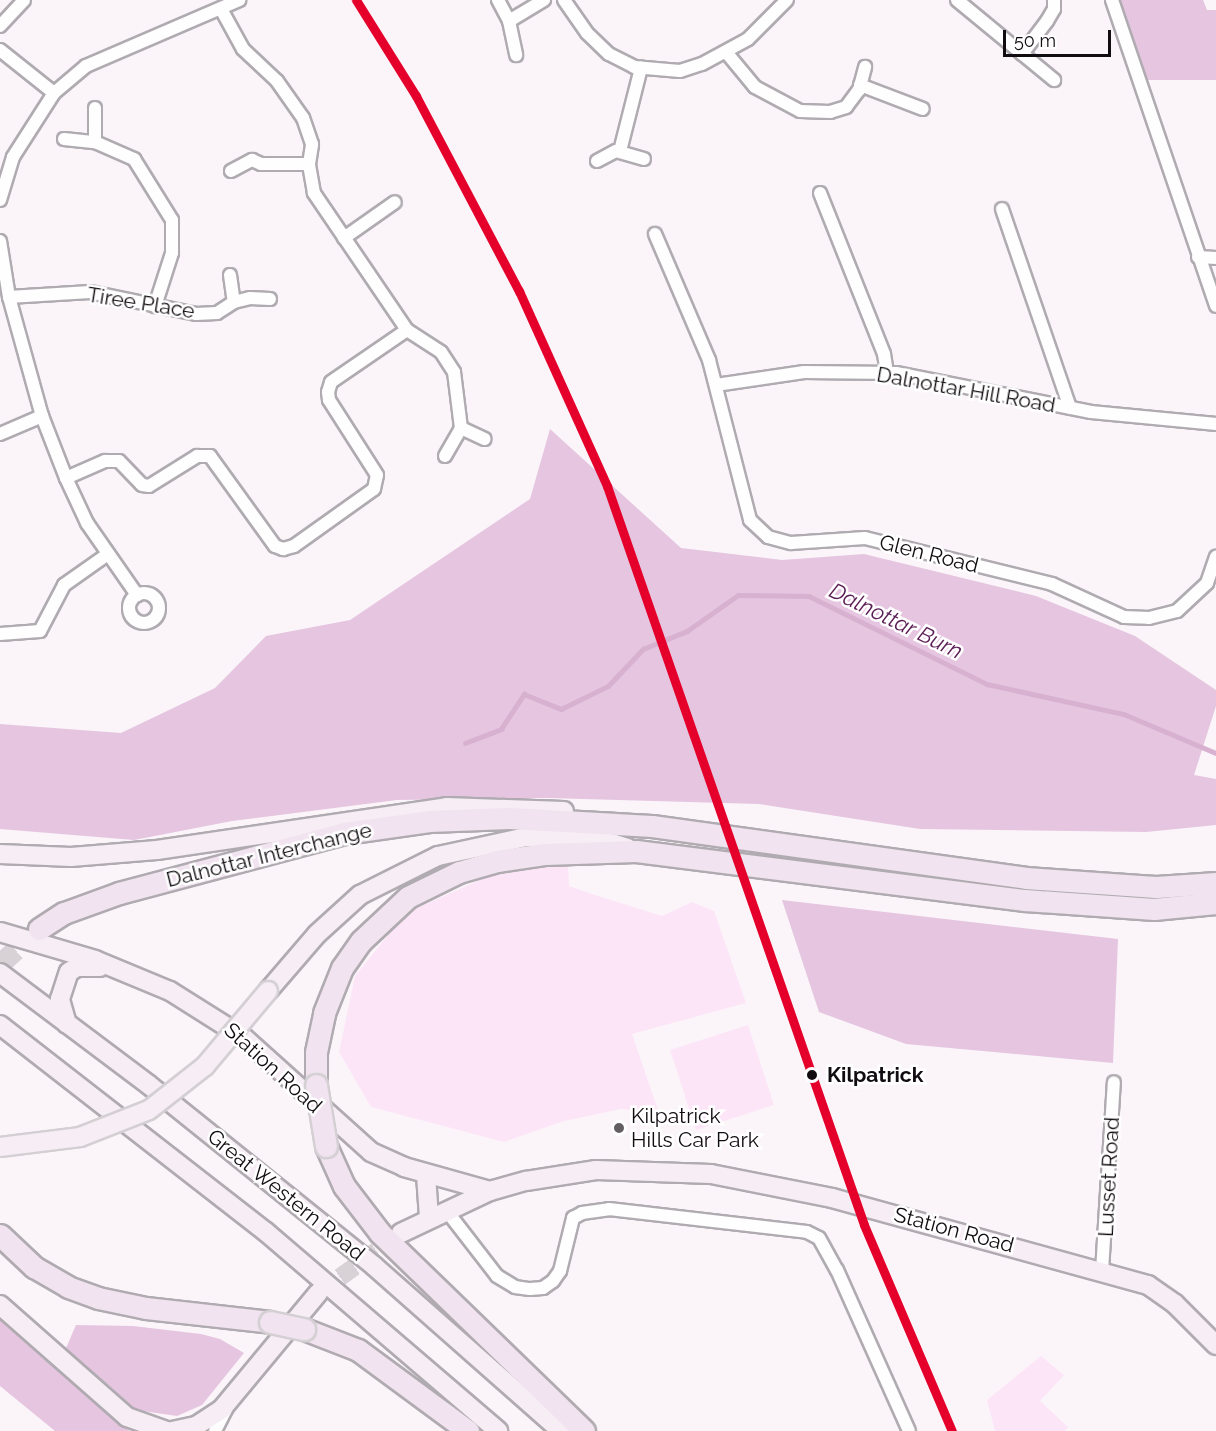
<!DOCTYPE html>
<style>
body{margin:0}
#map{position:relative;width:1216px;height:1431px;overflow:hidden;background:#fbf5fa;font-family:Raleway,sans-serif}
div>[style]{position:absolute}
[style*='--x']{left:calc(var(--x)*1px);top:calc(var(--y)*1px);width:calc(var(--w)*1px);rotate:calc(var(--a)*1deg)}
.green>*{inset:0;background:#fde5f8}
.forest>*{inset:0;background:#e5c5e0}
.stream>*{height:4.5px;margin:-2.25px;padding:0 2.25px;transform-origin:2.25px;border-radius:2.25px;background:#d8b1d1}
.primary-tunnel>*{height:18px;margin-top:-9px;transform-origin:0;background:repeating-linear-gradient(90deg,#d8d2d7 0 18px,transparent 0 27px)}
.highway-tunnel>*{height:21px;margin-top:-10.5px;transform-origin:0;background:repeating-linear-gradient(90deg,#d8d2d7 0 21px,transparent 0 31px)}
.roads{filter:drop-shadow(2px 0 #b0abb0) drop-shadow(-2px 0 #b0abb0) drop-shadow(0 2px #b0abb0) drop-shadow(0 -2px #b0abb0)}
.street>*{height:12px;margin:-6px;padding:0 6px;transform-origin:6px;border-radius:6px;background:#fefefe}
.street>.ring{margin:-6px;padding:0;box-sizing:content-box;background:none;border:12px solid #fefefe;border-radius:50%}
.primary>*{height:18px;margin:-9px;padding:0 9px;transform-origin:9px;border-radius:9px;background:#f7edf5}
.highway>*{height:21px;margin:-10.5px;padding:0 10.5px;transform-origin:10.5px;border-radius:10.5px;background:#f1e3ef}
.bridges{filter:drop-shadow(2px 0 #d3cfd2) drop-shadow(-2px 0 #d3cfd2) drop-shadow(0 2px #d3cfd2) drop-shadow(0 -2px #d3cfd2)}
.primary-bridge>*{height:18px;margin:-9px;padding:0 9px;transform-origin:9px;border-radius:9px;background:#f7edf5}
.highway-bridge>*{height:21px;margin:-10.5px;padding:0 10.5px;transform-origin:10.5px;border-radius:10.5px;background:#f1e3ef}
.rail-1>*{height:9px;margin:-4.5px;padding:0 4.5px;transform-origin:4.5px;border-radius:4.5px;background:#e4002b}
.dots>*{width:16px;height:16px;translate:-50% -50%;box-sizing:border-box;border:3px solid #fff;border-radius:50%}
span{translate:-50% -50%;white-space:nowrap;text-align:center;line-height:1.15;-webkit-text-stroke:5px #fff;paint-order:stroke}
.street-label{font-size:21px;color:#110c10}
.stop-label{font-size:21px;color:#110c10;font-weight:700}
.left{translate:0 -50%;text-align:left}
.poi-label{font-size:21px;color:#110c10}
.water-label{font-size:22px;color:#5b1d55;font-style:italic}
.scale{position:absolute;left:1003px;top:30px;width:108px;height:27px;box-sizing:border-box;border:3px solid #110c10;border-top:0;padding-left:8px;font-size:18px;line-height:21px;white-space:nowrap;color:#110c10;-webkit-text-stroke:4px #fff;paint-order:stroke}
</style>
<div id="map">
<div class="green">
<div style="clip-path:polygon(568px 862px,569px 886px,595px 895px,662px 916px,692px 902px,714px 911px,746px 1003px,632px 1034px,659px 1113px,621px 1109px,564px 1121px,504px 1142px,371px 1107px,339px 1052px,355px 976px,406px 913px,489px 876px)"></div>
<div style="clip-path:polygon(748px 1025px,774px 1105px,696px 1130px,670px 1050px)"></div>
<div style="clip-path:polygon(1041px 1356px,1064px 1375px,1040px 1401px,1068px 1427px,1065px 1431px,995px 1431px,987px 1400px)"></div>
</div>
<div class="forest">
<div style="clip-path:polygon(1119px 0,1203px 0,1207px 10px,1216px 10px,1216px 80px,1148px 80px)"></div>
<div style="clip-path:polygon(550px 429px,681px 548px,782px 560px,864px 554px,1036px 596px,1135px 636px,1216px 690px,1216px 706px,1194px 775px,1216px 779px,1216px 825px,1146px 832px,920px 829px,759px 804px,548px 798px,397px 800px,232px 821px,134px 840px,0 829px,0 724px,121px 733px,215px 688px,266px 636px,350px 620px,530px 499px)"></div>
<div style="clip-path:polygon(782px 900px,1118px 939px,1113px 1063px,906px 1044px,819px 1012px)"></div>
<div style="clip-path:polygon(0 1319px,122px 1426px,130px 1431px,55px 1431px,0 1386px)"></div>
<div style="clip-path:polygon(76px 1325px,133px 1326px,201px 1334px,220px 1339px,244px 1353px,202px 1405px,177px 1416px,136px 1410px,66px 1348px)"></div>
</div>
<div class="stream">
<div style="--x:465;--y:743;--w:39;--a:-21"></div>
<div style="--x:501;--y:729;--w:42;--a:-56.7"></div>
<div style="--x:524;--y:694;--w:40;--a:22"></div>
<div style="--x:561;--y:709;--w:52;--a:-26.1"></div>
<div style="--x:608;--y:686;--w:51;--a:-46.6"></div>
<div style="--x:643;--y:649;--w:48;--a:-22.2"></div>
<div style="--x:687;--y:631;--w:62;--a:-35.2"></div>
<div style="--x:738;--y:595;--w:71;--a:0.8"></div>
<div style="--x:809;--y:596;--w:199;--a:26.3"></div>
<div style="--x:987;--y:684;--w:140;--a:12.4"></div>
<div style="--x:1124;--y:714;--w:100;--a:23"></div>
</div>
<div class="primary-tunnel">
<div style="--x:318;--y:1293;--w:101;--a:-35.7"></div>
</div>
<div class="highway-tunnel">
<div style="--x:0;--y:964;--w:52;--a:-41.9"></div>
</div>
<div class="roads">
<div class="street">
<div style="--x:498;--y:0;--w:24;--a:62"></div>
<div style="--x:509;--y:21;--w:35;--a:78"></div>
<div style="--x:564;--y:0;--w:40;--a:55.1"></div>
<div style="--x:587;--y:33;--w:30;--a:44"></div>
<div style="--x:609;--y:54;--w:28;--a:27"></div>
<div style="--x:634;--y:67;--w:46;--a:5"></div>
<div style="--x:680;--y:71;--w:23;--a:-18"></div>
<div style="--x:702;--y:64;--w:52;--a:-28.5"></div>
<div style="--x:748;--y:39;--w:55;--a:-45"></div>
<div style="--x:957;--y:0;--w:126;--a:39.5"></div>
<div style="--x:1112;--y:0;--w:323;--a:71.2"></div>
<div style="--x:509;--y:21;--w:41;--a:-31"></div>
<div style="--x:0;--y:26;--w:35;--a:-47"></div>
<div style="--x:0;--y:50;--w:69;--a:38.5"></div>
<div style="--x:726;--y:52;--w:45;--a:50.4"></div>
<div style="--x:755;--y:87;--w:51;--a:28.1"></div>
<div style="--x:800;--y:111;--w:30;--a:2"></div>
<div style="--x:830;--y:112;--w:17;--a:-17"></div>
<div style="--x:846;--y:107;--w:21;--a:-53"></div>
<div style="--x:859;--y:90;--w:24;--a:-75"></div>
<div style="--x:1022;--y:54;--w:41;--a:-52.9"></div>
<div style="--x:1047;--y:21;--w:14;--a:-60"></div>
<div style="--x:1054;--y:9;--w:9;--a:-90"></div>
<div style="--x:860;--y:85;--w:67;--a:20.9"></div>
<div style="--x:95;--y:108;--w:34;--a:90"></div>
<div style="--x:64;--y:139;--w:31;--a:6"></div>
<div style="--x:95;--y:142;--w:43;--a:23.6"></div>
<div style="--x:134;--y:159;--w:72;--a:58.1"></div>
<div style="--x:172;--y:220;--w:33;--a:90"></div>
<div style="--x:172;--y:253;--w:56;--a:107.8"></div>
<div style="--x:620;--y:151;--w:86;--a:-75.8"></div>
<div style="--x:597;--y:161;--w:21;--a:-28"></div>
<div style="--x:616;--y:151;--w:29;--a:16"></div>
<div style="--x:231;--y:171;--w:24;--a:-28"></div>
<div style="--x:252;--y:160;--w:10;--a:24"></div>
<div style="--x:261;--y:164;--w:48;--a:0"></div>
<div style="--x:820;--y:193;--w:173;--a:68.3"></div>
<div style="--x:884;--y:354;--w:19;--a:81"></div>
<div style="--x:0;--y:200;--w:45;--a:-73.2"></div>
<div style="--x:13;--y:157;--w:76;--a:-57.4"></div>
<div style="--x:54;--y:93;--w:42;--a:-40.2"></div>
<div style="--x:86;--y:66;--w:167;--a:-23.3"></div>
<div style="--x:1002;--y:209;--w:210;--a:71.1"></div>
<div style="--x:655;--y:234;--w:137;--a:66.8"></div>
<div style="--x:709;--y:360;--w:165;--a:75.6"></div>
<div style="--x:750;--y:520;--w:25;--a:43"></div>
<div style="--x:768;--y:537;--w:24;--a:15"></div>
<div style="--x:791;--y:543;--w:74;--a:-3.9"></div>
<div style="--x:865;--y:538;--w:193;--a:13.8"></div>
<div style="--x:1052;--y:584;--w:79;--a:24.6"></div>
<div style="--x:1124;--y:617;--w:25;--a:2"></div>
<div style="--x:1149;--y:618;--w:29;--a:-14"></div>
<div style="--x:1177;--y:611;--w:41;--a:-43"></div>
<div style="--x:1207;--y:583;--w:28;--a:-71"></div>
<div style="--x:344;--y:238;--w:62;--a:-35.2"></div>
<div style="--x:0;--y:241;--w:57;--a:80.9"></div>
<div style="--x:9;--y:297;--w:123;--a:74.5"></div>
<div style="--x:42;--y:416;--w:66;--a:68.8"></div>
<div style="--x:66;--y:478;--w:50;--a:65"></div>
<div style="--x:87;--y:523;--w:88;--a:55.2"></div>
<div style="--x:1198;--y:257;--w:18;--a:3"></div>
<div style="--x:230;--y:275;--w:27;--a:82"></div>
<div style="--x:9;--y:297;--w:81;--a:-3.5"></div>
<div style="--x:90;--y:292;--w:108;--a:11.7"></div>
<div style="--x:196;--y:314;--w:21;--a:-3"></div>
<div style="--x:217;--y:313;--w:20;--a:-33"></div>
<div style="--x:234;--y:302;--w:16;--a:-14"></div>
<div style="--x:250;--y:298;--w:20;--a:3"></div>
<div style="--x:407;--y:330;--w:40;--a:32.9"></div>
<div style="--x:441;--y:352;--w:24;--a:57"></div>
<div style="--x:454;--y:372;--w:56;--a:82.9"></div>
<div style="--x:716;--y:385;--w:89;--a:-8.4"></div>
<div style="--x:804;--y:372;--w:92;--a:0.6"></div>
<div style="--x:896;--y:373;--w:199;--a:11.3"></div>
<div style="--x:1091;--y:412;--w:126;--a:5.5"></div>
<div style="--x:0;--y:434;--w:46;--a:-23.2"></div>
<div style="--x:445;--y:456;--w:32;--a:-60"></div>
<div style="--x:461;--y:428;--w:26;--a:25"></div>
<div style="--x:66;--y:478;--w:43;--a:-23.6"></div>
<div style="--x:105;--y:461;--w:14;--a:0"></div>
<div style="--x:119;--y:461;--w:33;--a:46"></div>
<div style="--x:142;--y:485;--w:7;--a:8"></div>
<div style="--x:149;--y:486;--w:57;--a:-32"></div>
<div style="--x:197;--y:456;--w:13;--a:0"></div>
<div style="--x:210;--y:456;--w:111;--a:54.2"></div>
<div style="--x:275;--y:546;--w:9;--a:21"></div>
<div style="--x:283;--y:549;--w:11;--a:-15"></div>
<div style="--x:294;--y:546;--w:98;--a:-35.5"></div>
<div style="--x:374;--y:489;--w:14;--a:-78"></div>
<div style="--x:377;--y:475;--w:89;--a:-122.6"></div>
<div style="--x:329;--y:400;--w:8;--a:-97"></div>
<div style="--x:328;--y:392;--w:10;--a:-73"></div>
<div style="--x:331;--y:382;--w:92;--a:-34.4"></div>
<div style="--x:407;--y:330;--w:166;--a:-124.2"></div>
<div style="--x:314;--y:193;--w:29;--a:-100"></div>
<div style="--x:309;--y:164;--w:20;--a:-81"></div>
<div style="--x:312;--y:144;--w:28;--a:-109"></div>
<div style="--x:303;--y:118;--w:45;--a:-125.1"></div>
<div style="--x:277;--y:81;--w:47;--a:-136.7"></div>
<div style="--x:243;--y:49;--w:46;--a:-118.8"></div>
<div class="ring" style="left:129px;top:593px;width:18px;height:18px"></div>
<div style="--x:0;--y:634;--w:40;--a:-4.3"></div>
<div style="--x:40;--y:631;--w:52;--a:-62.4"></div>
<div style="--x:64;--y:585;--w:54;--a:-35.2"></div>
<div style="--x:446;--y:1210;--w:83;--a:52.3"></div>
<div style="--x:497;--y:1276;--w:21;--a:31"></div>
<div style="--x:515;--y:1287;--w:15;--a:8"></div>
<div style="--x:530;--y:1289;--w:13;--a:-4"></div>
<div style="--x:543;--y:1288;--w:12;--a:-35"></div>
<div style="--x:553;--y:1281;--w:12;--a:-55"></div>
<div style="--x:560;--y:1271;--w:55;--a:-76.2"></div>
<div style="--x:573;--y:1218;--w:10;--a:-29"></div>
<div style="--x:582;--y:1213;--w:27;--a:-8"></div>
<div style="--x:609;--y:1209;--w:199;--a:6.6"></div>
<div style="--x:807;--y:1232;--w:13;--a:27"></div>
<div style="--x:819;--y:1238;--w:37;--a:61"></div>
<div style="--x:837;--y:1270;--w:176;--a:65.9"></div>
<div style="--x:1102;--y:1271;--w:189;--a:-86.4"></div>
<div style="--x:215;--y:1431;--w:25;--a:-63"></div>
</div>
<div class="primary">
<div style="--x:0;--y:854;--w:71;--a:2.4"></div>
<div style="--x:71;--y:857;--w:86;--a:-4.7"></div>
<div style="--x:157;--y:850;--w:293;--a:-8.4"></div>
<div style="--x:447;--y:807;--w:117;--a:2"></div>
<div style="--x:0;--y:932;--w:99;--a:16.4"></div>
<div style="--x:95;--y:960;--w:81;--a:22.5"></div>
<div style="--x:170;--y:991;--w:86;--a:32.2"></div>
<div style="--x:243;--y:1037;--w:172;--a:41.9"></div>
<div style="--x:371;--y:1152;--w:36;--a:24"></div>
<div style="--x:404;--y:1167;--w:89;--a:15.6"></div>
<div style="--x:0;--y:973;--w:186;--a:36.9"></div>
<div style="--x:149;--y:1085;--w:289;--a:38.8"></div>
<div style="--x:374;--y:1266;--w:249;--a:41.4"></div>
<div style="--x:268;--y:991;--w:75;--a:-49.3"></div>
<div style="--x:317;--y:934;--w:58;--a:-42.2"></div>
<div style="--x:360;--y:895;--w:87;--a:-26.6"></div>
<div style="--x:438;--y:856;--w:90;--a:-12.2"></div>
<div style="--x:526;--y:837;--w:79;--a:2.9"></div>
<div style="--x:605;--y:841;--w:24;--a:17"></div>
<div style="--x:67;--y:1024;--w:26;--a:-106"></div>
<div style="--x:60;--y:999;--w:28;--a:-72"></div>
<div style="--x:69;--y:972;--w:9;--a:-32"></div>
<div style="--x:77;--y:967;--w:23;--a:0"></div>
<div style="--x:0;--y:1025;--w:337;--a:37.9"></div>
<div style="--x:266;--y:1232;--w:306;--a:40.6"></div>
<div style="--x:426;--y:1175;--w:43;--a:86"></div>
<div style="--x:401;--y:1233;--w:98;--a:-25.3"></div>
<div style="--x:490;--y:1191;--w:37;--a:-16"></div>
<div style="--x:526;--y:1181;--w:71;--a:-8.9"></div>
<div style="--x:596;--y:1170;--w:115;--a:2"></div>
<div style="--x:711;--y:1174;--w:123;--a:11.2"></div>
<div style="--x:832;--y:1198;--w:328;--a:15.4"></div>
<div style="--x:1148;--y:1285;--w:33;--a:35"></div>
<div style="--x:1175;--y:1304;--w:58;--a:45"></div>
<div style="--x:0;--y:1305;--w:169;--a:41.4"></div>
<div style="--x:127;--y:1417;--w:42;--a:19.3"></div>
<div style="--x:172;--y:1431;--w:25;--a:-12"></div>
<div style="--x:196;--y:1426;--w:30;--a:-33"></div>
<div style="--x:221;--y:1410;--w:152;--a:-50.3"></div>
</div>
<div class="highway">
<div style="--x:39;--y:929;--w:30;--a:-33"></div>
<div style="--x:64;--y:913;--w:59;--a:-20"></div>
<div style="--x:119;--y:893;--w:234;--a:-14.9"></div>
<div style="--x:345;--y:833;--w:85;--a:-8.1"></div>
<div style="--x:429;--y:821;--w:80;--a:-2.1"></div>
<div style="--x:509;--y:818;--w:143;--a:3.2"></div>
<div style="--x:652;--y:826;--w:378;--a:7.9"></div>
<div style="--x:1026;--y:878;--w:130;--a:4"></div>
<div style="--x:1156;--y:887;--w:60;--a:-3.8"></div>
<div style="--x:316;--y:1085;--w:33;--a:-90"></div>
<div style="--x:316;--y:1052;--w:40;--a:-78"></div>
<div style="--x:324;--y:1013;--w:48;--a:-68.2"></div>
<div style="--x:342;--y:968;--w:33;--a:-55"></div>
<div style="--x:361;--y:941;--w:64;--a:-43.1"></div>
<div style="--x:408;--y:897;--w:57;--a:-26.1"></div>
<div style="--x:459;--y:872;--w:40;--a:-16"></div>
<div style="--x:497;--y:861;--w:49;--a:-8.3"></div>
<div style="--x:545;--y:854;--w:91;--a:-1.9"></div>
<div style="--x:636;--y:851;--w:392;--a:7.2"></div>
<div style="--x:1025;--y:900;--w:129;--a:4"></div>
<div style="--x:1154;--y:909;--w:62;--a:-5.5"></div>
<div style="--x:326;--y:1146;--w:44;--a:65.8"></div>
<div style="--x:344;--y:1186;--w:59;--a:52.5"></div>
<div style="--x:380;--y:1233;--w:284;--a:44.1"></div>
<div style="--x:0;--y:1235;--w:47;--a:43.3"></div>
<div style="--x:34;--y:1267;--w:39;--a:30"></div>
<div style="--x:68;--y:1287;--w:32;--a:20"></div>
<div style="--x:98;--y:1298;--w:49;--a:11.8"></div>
<div style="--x:146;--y:1308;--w:125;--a:6.4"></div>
<div style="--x:304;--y:1329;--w:58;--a:21.3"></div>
<div style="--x:358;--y:1350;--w:137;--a:36.4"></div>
</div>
</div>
<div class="bridges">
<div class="primary-bridge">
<div style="--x:0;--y:1147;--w:81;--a:-7.1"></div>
<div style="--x:80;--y:1137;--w:74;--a:-21.4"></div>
<div style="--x:149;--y:1110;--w:71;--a:-38.2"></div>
<div style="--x:205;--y:1066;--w:98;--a:-50"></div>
</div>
<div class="highway-bridge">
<div style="--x:316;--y:1085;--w:62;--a:80.7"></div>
<div style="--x:270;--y:1322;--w:35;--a:12"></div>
</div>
</div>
<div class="rail-1">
<div style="--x:356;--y:0;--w:113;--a:58"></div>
<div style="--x:416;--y:96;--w:221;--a:62.2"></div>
<div style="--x:519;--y:291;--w:214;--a:65.7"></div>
<div style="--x:607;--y:486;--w:782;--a:70.82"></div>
<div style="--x:864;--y:1225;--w:224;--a:66.9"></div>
</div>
<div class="dots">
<div style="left:812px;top:1075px;background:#110c10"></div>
<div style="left:619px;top:1128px;background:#635e62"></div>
</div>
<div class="street-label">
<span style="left:141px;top:303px;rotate:9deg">Tiree Place</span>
<span style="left:966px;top:390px;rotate:10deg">Dalnottar Hill Road</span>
<span style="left:929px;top:554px;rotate:14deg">Glen Road</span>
<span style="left:269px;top:855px;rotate:-14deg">Dalnottar Interchange</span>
<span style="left:273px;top:1068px;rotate:42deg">Station Road</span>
<span style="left:1109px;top:1177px;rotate:-87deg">Lusset Road</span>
<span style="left:286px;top:1195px;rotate:39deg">Great Western Road</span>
<span style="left:954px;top:1230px;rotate:15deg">Station Road</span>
</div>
<div class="stop-label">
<span class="left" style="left:827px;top:1075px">Kilpatrick</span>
</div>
<div class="poi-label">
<span class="left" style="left:631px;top:1128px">Kilpatrick<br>Hills Car Park</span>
</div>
<div class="water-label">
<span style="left:896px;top:621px;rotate:26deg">Dalnottar Burn</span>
</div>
<div class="scale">50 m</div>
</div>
